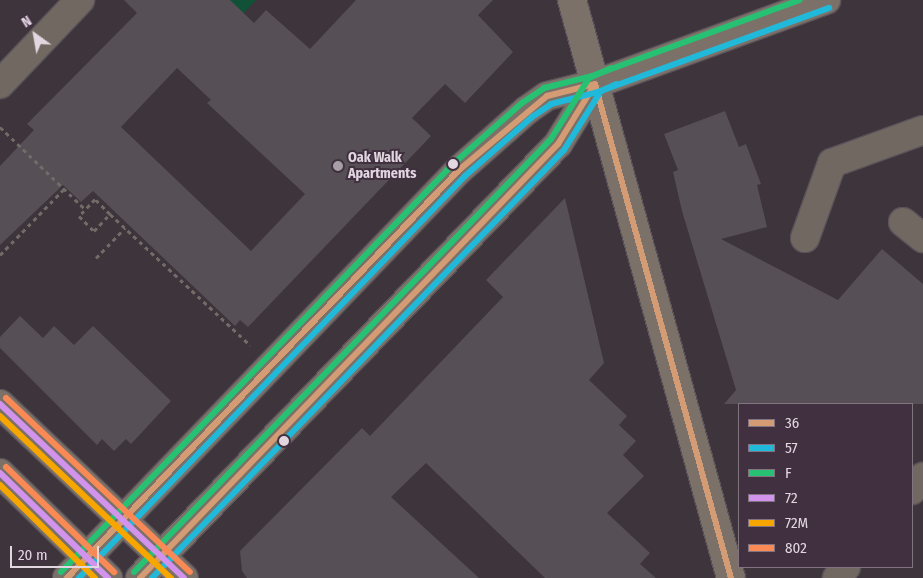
<!DOCTYPE html>
<style>
body{margin:0}
#map{position:relative;width:923px;height:578px;overflow:hidden;background:#3d343c;font-family:"Fira Sans Condensed",sans-serif}
div>[style]{position:absolute}
[style*='--x']{left:calc(var(--x)*1px);top:calc(var(--y)*1px);width:calc(var(--w)*1px);rotate:calc(var(--a)*1deg)}
.green>*{inset:0;background:#105137}
.building>*{inset:0;background:#564f56}
.path>*{height:3px;margin-top:-1.5px;transform-origin:0;background:repeating-linear-gradient(90deg,#736b68 0 4px,transparent 0 8px)}
.roads{filter:drop-shadow(1px 0 #5a5259) drop-shadow(-1px 0 #5a5259) drop-shadow(0 1px #5a5259) drop-shadow(0 -1px #5a5259)}
.minor>*{height:28px;margin:-14px;padding:0 14px;transform-origin:14px;border-radius:14px;background:#716961}
.major>*{height:28px;margin:-14px;padding:0 14px;transform-origin:14px;border-radius:14px;background:#7c7169}
.bus-1>*{height:6px;margin:-3px;padding:0 3px;transform-origin:3px;border-radius:3px;background:#d39c74}
.bus-2>*{height:6px;margin:-3px;padding:0 3px;transform-origin:3px;border-radius:3px;background:#20b9da}
.bus-3>*{height:6px;margin:-3px;padding:0 3px;transform-origin:3px;border-radius:3px;background:#26c172}
.bus-4>*{height:6px;margin:-3px;padding:0 3px;transform-origin:3px;border-radius:3px;background:#d193ec}
.bus-5>*{height:6px;margin:-3px;padding:0 3px;transform-origin:3px;border-radius:3px;background:#f7a600}
.bus-6>*{height:6px;margin:-3px;padding:0 3px;transform-origin:3px;border-radius:3px;background:#f98a56}
.dots>*{width:14px;height:14px;translate:-50% -50%;box-sizing:border-box;border:2px solid #413040;border-radius:50%}
span{translate:-50% -50%;white-space:nowrap;text-align:center;line-height:1.15;-webkit-text-stroke:4px #413040;paint-order:stroke}
.poi-label{font-size:14px;color:#e2d7e1;font-weight:700}
.left{translate:0 -50%;text-align:left}
.legend{position:absolute;left:738px;top:403px;width:175px;height:165px;box-sizing:border-box;background:#413040;border:1px solid #817380;margin:0;padding:6px 9px;list-style:none;font-size:15px;color:#e2d7e1}
.legend li{display:flex;align-items:center;gap:10px;height:25px}
.legend b{width:25px;border:1px solid #817380}
.north{position:absolute;left:10px;top:10px;width:50px;height:50px;-webkit-text-stroke:4px #413040;paint-order:stroke;rotate:328deg;font-size:14px;font-weight:700;line-height:20px;text-align:center;color:#e2d7e1}
.north::after{content:'';display:block;margin:auto;width:18px;height:22px;background:#e2d7e1;clip-path:polygon(50% 0,100% 100%,50% 72%,0 100%)}
.scale{position:absolute;left:10px;top:546px;width:89px;height:22px;box-sizing:border-box;border:2px solid #e2d7e1;border-top:0;padding-left:6px;font-size:15px;line-height:18px;white-space:nowrap;color:#e2d7e1;-webkit-text-stroke:4px #413040;paint-order:stroke}
</style>
<div id="map">
<div class="green">
<div style="clip-path:polygon(223px 0,256px 0,241px 16px)"></div>
</div>
<div class="building">
<div style="clip-path:polygon(evenodd,124px 0,230px 0,254px 23px,266px 10px,310px 49px,356px 0,493px 0,478px 15px,513px 52px,465px 103px,445px 84px,412px 118px,431px 136px,248px 327px,240px 320px,235px 326px,93px 191px,81px 202px,63px 185px,0 245px,0 166px,34px 130px,27px 124px,137px 13px,124px 0,177px 68px,211px 100px,207px 103px,305px 194px,251px 251px,121px 127px,177px 68px)"></div>
<div style="clip-path:polygon(725px 111px,739px 147px,746px 144px,761px 184px,757px 185px,767px 227px,721px 239px,838px 300px,882px 249px,923px 284px,923px 404px,724px 404px,736px 390px,682px 211px,673px 172px,678px 170px,664px 134px)"></div>
<div style="clip-path:polygon(565px 198px,604px 363px,589px 380px,627px 416px,619px 425px,636px 441px,623px 455px,644px 476px,607px 513px,650px 553px,640px 564px,656px 578px,545px 578px,426px 463px,391px 497px,479px 578px,247px 578px,242px 571px,240px 551px,362px 428px,370px 436px,503px 297px,486px 280px)"></div>
<div style="clip-path:polygon(20px 316px,43px 338px,54px 326px,74px 345px,93px 326px,171px 401px,131px 444px,126px 439px,114px 451px,102px 439px,97px 445px,0 348px,0 337px)"></div>
</div>
<div class="path">
<div style="--x:0;--y:127;--w:118;--a:44"></div>
<div style="--x:110;--y:214;--w:21;--a:-135"></div>
<div style="--x:95;--y:199;--w:23;--a:133"></div>
<div style="--x:79;--y:216;--w:21;--a:45"></div>
<div style="--x:94;--y:231;--w:23;--a:-47"></div>
<div style="--x:110;--y:214;--w:192;--a:43.1"></div>
<div style="--x:0;--y:255;--w:92;--a:-45.9"></div>
<div style="--x:96;--y:258;--w:42;--a:-46"></div>
</div>
<div class="roads">
<div class="minor">
<div style="--x:0;--y:84;--w:116;--a:-46.4"></div>
<div style="--x:903;--y:222;--w:26;--a:39"></div>
<div style="--x:805;--y:238;--w:80;--a:-70.2"></div>
<div style="--x:832;--y:163;--w:97;--a:-19.9"></div>
<div style="--x:912;--y:490;--w:17;--a:-50"></div>
<div style="--x:837;--y:578;--w:14;--a:-51"></div>
</div>
<div class="major">
<div style="--x:572;--y:0;--w:599;--a:74.62"></div>
<div style="--x:0;--y:404;--w:253;--a:43.4"></div>
<div style="--x:0;--y:473;--w:151;--a:44.2"></div>
<div style="--x:67;--y:578;--w:566;--a:-46.15"></div>
<div style="--x:459;--y:170;--w:91;--a:-41.4"></div>
<div style="--x:527;--y:110;--w:24;--a:-35"></div>
<div style="--x:547;--y:96;--w:49;--a:-14"></div>
<div style="--x:595;--y:84;--w:246;--a:-20"></div>
<div style="--x:140;--y:578;--w:603;--a:-46.08"></div>
<div style="--x:558;--y:144;--w:70;--a:-58.3"></div>
</div>
</div>
<div class="bus-1">
<div style="--x:595;--y:84;--w:512;--a:74.61"></div>
<div style="--x:67;--y:578;--w:566;--a:-46.15"></div>
<div style="--x:459;--y:170;--w:115;--a:-40.1"></div>
<div style="--x:547;--y:96;--w:49;--a:-14"></div>
<div style="--x:140;--y:578;--w:603;--a:-46.08"></div>
<div style="--x:558;--y:144;--w:70;--a:-58.3"></div>
</div>
<div class="bus-2">
<div style="--x:79;--y:578;--w:557;--a:-46.16"></div>
<div style="--x:465;--y:176;--w:89;--a:-41.4"></div>
<div style="--x:532;--y:117;--w:23;--a:-34"></div>
<div style="--x:551;--y:104;--w:49;--a:-14.3"></div>
<div style="--x:598;--y:92;--w:246;--a:-20"></div>
<div style="--x:152;--y:578;--w:594;--a:-46.09"></div>
<div style="--x:564;--y:150;--w:70;--a:-57.9"></div>
<div style="--x:601;--y:91;--w:17;--a:-24"></div>
</div>
<div class="bus-3">
<div style="--x:61;--y:572;--w:566;--a:-46.15"></div>
<div style="--x:453;--y:164;--w:92;--a:-41.5"></div>
<div style="--x:522;--y:103;--w:27;--a:-34"></div>
<div style="--x:544;--y:88;--w:49;--a:-14"></div>
<div style="--x:592;--y:76;--w:221;--a:-20.1"></div>
<div style="--x:134;--y:572;--w:601;--a:-46.08"></div>
<div style="--x:551;--y:139;--w:72;--a:-58.1"></div>
<div style="--x:589;--y:78;--w:24;--a:-24"></div>
</div>
<div class="bus-4">
<div style="--x:0;--y:404;--w:253;--a:43.4"></div>
<div style="--x:0;--y:473;--w:151;--a:44.2"></div>
</div>
<div class="bus-5">
<div style="--x:0;--y:416;--w:236;--a:43.5"></div>
<div style="--x:0;--y:485;--w:133;--a:44.4"></div>
</div>
<div class="bus-6">
<div style="--x:6;--y:398;--w:253;--a:43.4"></div>
<div style="--x:6;--y:467;--w:151;--a:44.2"></div>
</div>
<div class="dots">
<div style="left:453px;top:164px;background:#e2d7e1"></div>
<div style="left:338px;top:166px;background:#a89ea7"></div>
<div style="left:284px;top:441px;background:#e2d7e1"></div>
</div>
<div class="poi-label">
<span class="left" style="left:348px;top:166px">Oak Walk<br>Apartments</span>
</div>
<ul class="legend">
<li><b style="height:6px;background:#d39c74"></b>36</li>
<li><b style="height:6px;background:#20b9da"></b>57</li>
<li><b style="height:6px;background:#26c172"></b>F</li>
<li><b style="height:6px;background:#d193ec"></b>72</li>
<li><b style="height:6px;background:#f7a600"></b>72M</li>
<li><b style="height:6px;background:#f98a56"></b>802</li>
</ul>
<div class="north">N</div>
<div class="scale">20 m</div>
</div>
